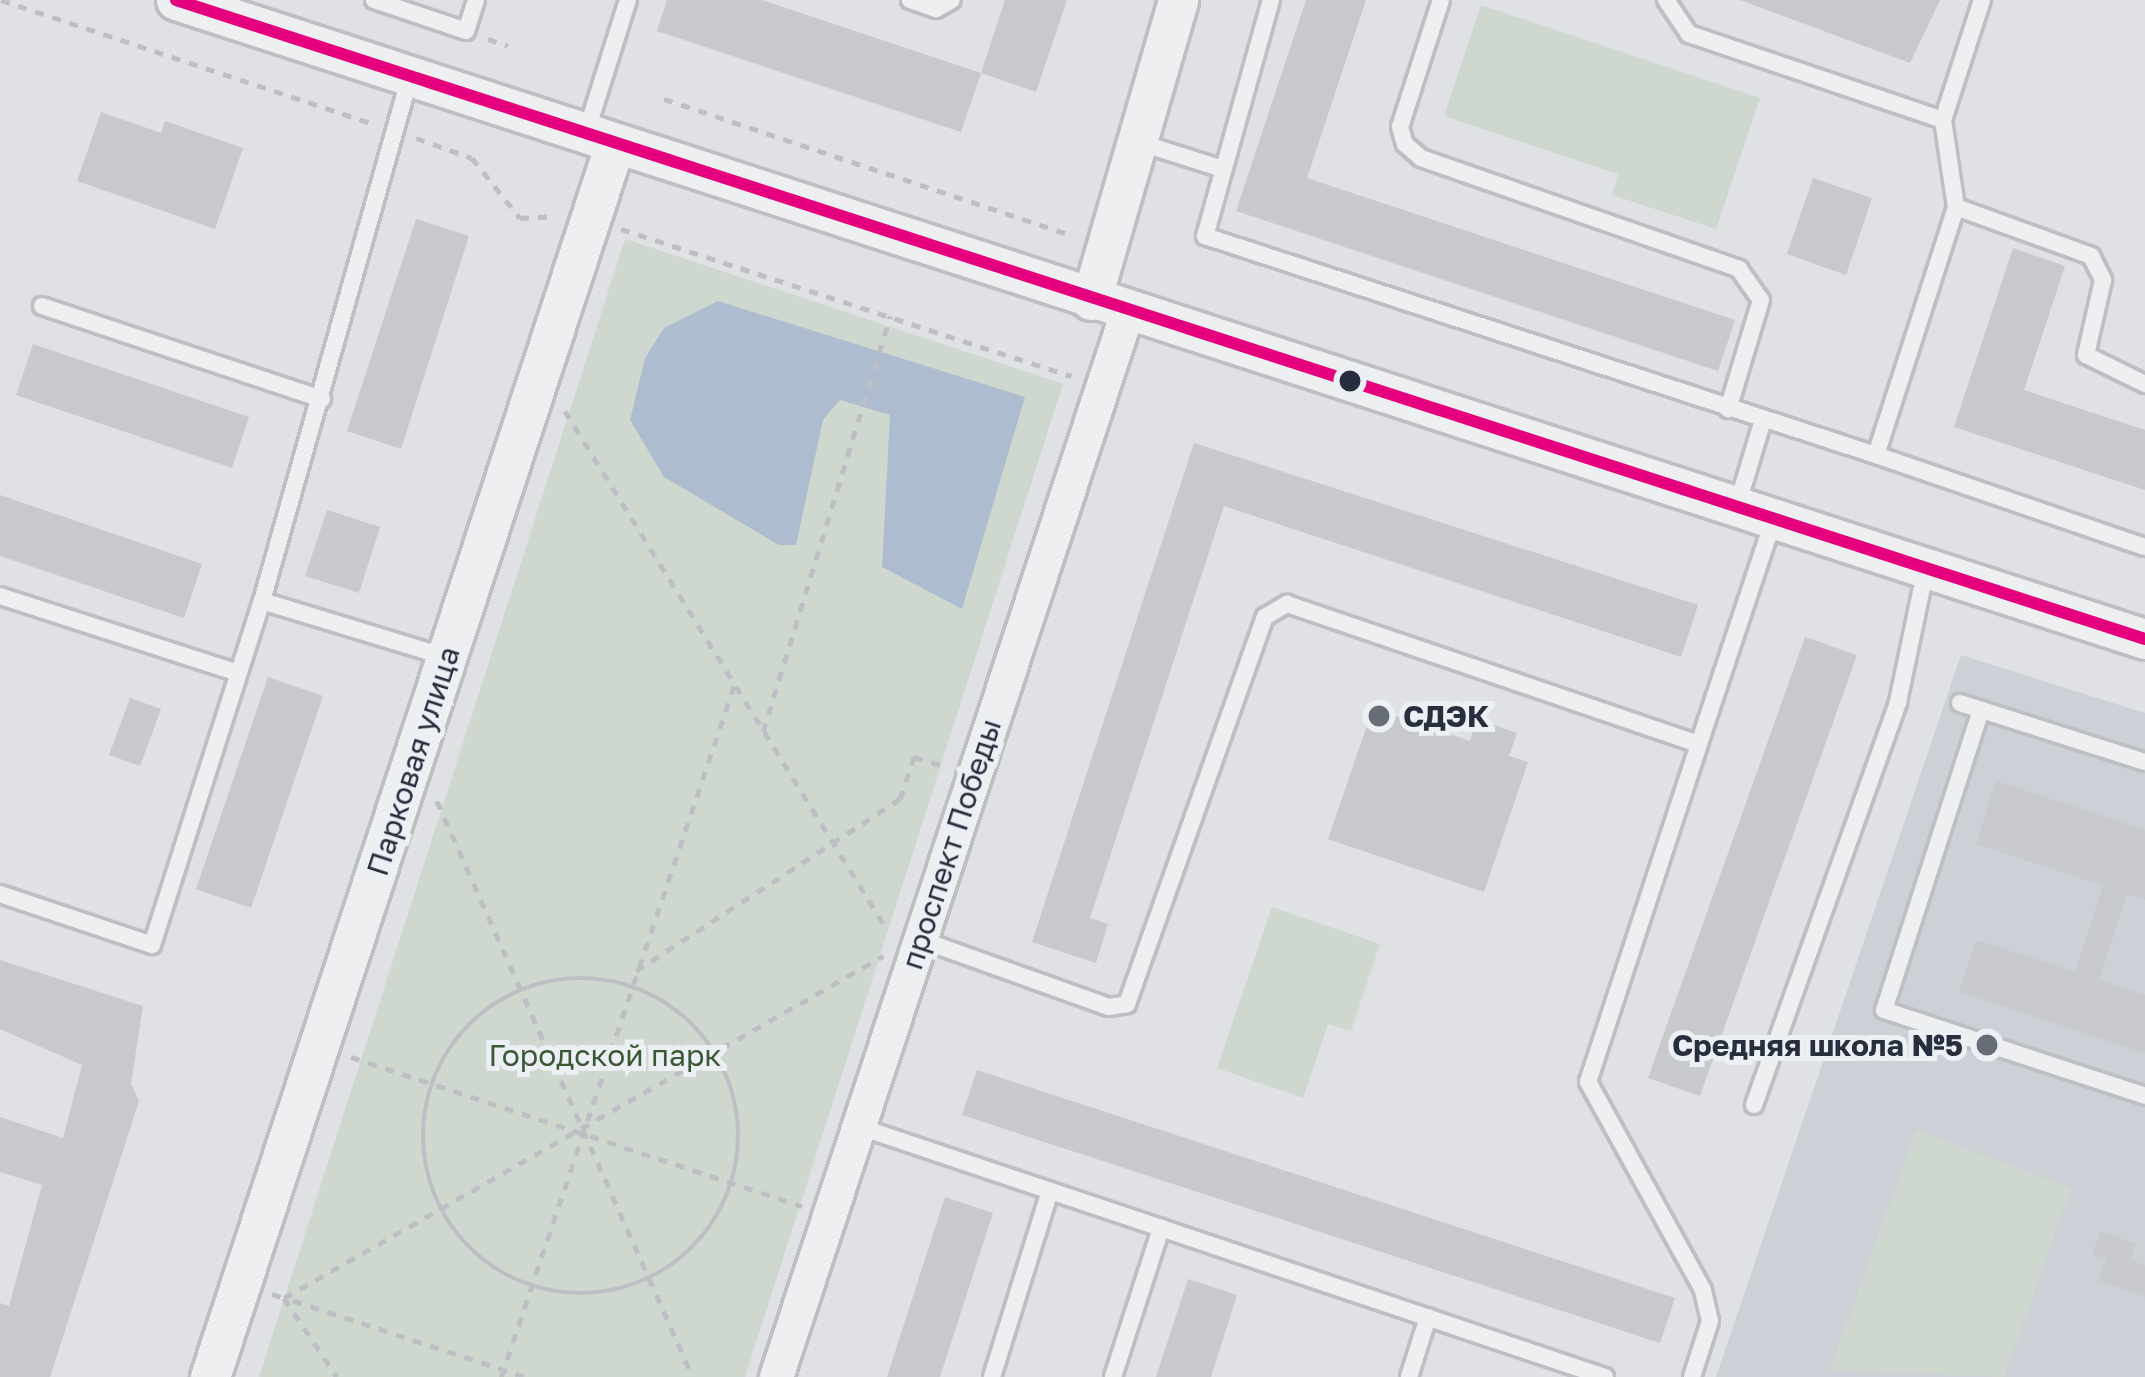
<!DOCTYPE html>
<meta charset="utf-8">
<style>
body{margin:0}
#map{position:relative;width:2145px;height:1377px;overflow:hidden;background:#dfe1e4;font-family:"Golos Text",sans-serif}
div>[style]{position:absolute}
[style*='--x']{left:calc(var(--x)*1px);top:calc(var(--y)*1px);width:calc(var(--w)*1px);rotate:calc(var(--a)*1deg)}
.built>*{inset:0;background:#cdd1d7}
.green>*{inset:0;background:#cfd8cf}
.water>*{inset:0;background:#adbdcf}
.building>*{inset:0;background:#c7c9cc}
.path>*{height:4.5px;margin-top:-2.25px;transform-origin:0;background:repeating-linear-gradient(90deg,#bebfc4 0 9px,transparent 0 18px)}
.path>.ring{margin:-2.25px;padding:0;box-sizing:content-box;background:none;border:4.5px solid #bebfc4;border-radius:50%}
.roads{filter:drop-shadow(3px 0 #bdbfc2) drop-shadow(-3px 0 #bdbfc2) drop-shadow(0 3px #bdbfc2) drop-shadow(0 -3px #bdbfc2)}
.service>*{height:16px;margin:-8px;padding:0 8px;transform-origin:8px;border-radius:8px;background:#eeeff1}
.minor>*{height:33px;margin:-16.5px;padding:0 16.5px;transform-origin:16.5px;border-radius:16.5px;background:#eeeff1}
.tertiary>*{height:39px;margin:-19.5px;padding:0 19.5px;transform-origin:19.5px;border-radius:19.5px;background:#eeeff1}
.bus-1>*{height:12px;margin:-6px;padding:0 6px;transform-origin:6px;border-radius:6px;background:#e5007d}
.dots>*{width:33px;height:33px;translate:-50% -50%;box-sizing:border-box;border:6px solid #eceff4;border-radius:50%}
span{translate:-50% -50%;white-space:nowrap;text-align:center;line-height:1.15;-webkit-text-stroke:10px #eceff4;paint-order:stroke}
.poi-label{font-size:30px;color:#272e3d;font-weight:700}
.left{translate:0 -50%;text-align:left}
.right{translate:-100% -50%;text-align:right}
.street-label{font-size:30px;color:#272e3d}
.park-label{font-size:30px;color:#3b5835}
</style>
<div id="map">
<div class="built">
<div style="clip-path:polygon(1961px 655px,2145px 713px,2145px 1377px,1716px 1377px)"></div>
</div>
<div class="green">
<div style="clip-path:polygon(1481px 5px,1760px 98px,1716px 229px,1612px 195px,1618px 174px,1444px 116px)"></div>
<div style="clip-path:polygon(625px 239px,1063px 384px,745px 1377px,259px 1377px)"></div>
<div style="clip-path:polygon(1272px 907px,1380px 944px,1351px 1031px,1328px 1024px,1303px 1098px,1217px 1068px)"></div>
<div style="clip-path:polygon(1916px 1130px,2071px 1188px,2004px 1377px,1830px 1370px)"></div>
</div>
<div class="water">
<div style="clip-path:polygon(718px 301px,1025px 397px,962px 609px,882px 567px,890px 415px,840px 400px,823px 420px,796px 545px,779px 545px,664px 477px,630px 420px,645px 358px,664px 328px)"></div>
</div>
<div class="building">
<div style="clip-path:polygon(667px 0,762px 0,981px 73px,961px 132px,657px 31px)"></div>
<div style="clip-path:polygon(1005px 0,1067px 0,1036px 92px,981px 73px)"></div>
<div style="clip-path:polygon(1306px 0,1366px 0,1307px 178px,1735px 320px,1718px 371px,1236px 211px)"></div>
<div style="clip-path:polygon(1740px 0,1940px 0,1910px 63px)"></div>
<div style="clip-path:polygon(101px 112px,161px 133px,165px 121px,243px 148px,215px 229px,77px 181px)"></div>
<div style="clip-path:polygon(1813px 178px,1872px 198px,1846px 275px,1787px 254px)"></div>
<div style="clip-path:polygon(416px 219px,469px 236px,401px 449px,347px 431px)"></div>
<div style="clip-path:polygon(2013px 248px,2065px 266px,2024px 390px,2145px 430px,2145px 490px,1954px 427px)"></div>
<div style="clip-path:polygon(33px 344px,249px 417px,232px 468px,16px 395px)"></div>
<div style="clip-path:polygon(1194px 443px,1698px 605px,1681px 657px,1224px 506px,1090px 918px,1108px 924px,1096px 963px,1032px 942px)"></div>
<div style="clip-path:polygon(0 495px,202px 564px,184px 618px,0 556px)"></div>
<div style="clip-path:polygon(327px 510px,380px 527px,359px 593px,305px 576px)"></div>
<div style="clip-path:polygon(1805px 637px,1857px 655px,1700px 1096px,1648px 1078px)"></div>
<div style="clip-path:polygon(268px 677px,323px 696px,251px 908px,196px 889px)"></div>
<div style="clip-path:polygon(130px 698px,161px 709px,140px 766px,109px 755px)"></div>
<div style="clip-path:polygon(1373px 708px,1470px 741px,1477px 719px,1517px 733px,1509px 756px,1528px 762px,1484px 892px,1328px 839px)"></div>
<div style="clip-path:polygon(1996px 781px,2145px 830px,2145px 900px,2127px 894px,2099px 980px,2145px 995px,2145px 1053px,1959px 992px,1976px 940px,2075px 972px,2103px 886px,1976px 844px)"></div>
<div style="clip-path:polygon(0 960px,143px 1006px,131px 1084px,139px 1101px,50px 1377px,0 1377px,0 1303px,9px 1306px,42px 1185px,0 1172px,0 1117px,63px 1138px,82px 1065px,0 1029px)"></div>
<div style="clip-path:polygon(977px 1070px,1675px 1298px,1660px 1343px,962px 1115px)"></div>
<div style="clip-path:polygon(945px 1197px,993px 1213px,940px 1377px,887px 1377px)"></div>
<div style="clip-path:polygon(2101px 1231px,2136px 1244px,2130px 1260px,2145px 1266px,2145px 1297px,2098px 1280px,2106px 1259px,2092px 1254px)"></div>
<div style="clip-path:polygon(1188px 1279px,1237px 1295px,1211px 1377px,1156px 1377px)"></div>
</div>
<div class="path">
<div style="--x:1;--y:0;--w:390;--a:18.4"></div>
<div style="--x:488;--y:39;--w:21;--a:19"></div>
<div style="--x:664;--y:99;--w:431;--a:18.5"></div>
<div style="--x:416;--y:138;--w:59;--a:19.7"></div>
<div style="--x:472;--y:158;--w:77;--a:51.3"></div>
<div style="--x:520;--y:218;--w:34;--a:-3"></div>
<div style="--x:621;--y:229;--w:474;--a:18.1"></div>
<div style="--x:565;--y:411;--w:612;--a:58.15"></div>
<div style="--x:763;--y:732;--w:435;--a:-73"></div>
<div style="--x:437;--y:801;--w:630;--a:66.04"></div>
<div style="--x:636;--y:971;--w:315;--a:-33.1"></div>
<div style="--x:900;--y:799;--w:44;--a:-71.6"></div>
<div style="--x:914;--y:757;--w:30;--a:17"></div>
<div class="ring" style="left:423px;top:978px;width:311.5px;height:311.5px"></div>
<div style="--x:351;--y:1057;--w:475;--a:18.3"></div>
<div style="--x:272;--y:1294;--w:13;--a:18"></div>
<div style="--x:284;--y:1298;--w:95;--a:56.1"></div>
<div style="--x:501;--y:1377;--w:729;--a:-71.37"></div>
<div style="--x:524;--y:1377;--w:253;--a:-161.8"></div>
<div style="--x:284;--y:1298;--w:690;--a:-29.72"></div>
</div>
<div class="roads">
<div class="service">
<div style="--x:374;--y:0;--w:97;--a:18.6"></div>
<div style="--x:466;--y:31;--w:33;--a:-72"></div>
<div style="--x:910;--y:0;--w:28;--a:19"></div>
<div style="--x:936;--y:9;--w:18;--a:-29"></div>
<div style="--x:1271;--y:0;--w:245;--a:105.6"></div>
<div style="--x:1205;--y:236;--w:706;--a:18.08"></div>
<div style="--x:1876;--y:455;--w:261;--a:-72.1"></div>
<div style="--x:1956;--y:207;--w:88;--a:-98.5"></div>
<div style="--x:1943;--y:120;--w:126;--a:-72"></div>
<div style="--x:1441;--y:0;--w:133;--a:107.9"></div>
<div style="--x:1400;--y:127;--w:18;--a:74"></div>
<div style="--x:1405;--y:144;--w:21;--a:41"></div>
<div style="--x:1421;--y:158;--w:337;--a:19.2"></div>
<div style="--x:1739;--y:269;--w:38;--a:55"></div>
<div style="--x:1761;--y:300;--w:114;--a:106.8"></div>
<div style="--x:1666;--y:0;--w:41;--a:55.9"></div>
<div style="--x:1689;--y:34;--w:268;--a:18.7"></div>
<div style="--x:586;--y:133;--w:139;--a:-72.5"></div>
<div style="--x:1138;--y:142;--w:83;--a:17.6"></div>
<div style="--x:1956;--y:207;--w:144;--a:19.9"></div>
<div style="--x:2091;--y:256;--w:27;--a:63"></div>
<div style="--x:2103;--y:280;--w:77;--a:102.8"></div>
<div style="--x:2086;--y:355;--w:66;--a:26.2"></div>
<div style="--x:42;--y:306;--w:295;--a:18.4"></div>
<div style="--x:1876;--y:455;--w:284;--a:18.9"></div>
<div style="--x:1737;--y:506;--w:90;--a:-73.2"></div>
<div style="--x:0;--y:596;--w:250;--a:17.9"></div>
<div style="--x:262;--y:601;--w:192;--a:16.9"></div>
<div style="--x:1960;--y:703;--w:194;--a:17.7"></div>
<div style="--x:1981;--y:710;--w:315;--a:107.9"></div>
<div style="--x:1884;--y:1010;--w:275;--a:18.2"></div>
<div style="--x:0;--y:894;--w:160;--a:18.5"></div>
<div style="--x:152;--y:945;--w:361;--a:-72.3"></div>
<div style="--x:262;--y:601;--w:544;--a:-74.23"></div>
<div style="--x:919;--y:939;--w:202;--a:19.7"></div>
<div style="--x:1109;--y:1007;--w:18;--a:-9"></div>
<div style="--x:1127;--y:1004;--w:411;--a:-70.4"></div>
<div style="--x:1265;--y:617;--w:26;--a:-31"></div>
<div style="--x:1287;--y:604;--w:435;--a:18.8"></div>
<div style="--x:1699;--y:744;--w:237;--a:-71.6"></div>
<div style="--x:1754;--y:1105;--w:428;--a:-70.3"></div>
<div style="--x:1898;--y:702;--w:137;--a:-78.2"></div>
<div style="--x:857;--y:1126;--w:789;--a:18.55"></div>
<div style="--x:992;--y:1377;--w:195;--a:-72.7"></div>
<div style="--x:1113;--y:1377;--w:157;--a:-72.1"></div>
<div style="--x:1409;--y:1377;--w:63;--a:-72.4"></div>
<div style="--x:1692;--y:1377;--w:59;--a:-72.2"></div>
<div style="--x:1710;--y:1321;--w:32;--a:-103"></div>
<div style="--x:1703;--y:1290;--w:238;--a:-118.9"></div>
<div style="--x:1588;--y:1082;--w:356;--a:-71.8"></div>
</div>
<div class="minor">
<div style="--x:776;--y:1377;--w:1121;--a:-71.76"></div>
</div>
<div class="tertiary">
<div style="--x:176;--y:0;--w:2070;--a:17.98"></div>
<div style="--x:1091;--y:300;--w:312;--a:-73.8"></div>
<div style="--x:210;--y:1377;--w:1298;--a:-71.82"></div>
</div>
</div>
<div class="bus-1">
<div style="--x:176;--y:0;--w:2070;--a:17.98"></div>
</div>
<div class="dots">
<div style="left:1350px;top:381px;background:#272e3d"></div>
<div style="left:1379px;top:716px;background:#676d77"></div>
<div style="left:1987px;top:1045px;background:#676d77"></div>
</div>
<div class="poi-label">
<span class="left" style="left:1403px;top:716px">СДЭК</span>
<span class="right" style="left:1963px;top:1045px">Средняя школа №5</span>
</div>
<div class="street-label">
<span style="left:413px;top:761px;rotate:-72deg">Парковая улица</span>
<span style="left:951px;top:844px;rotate:-72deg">проспект Победы</span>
</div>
<div class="park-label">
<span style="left:605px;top:1055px">Городской парк</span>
</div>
</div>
